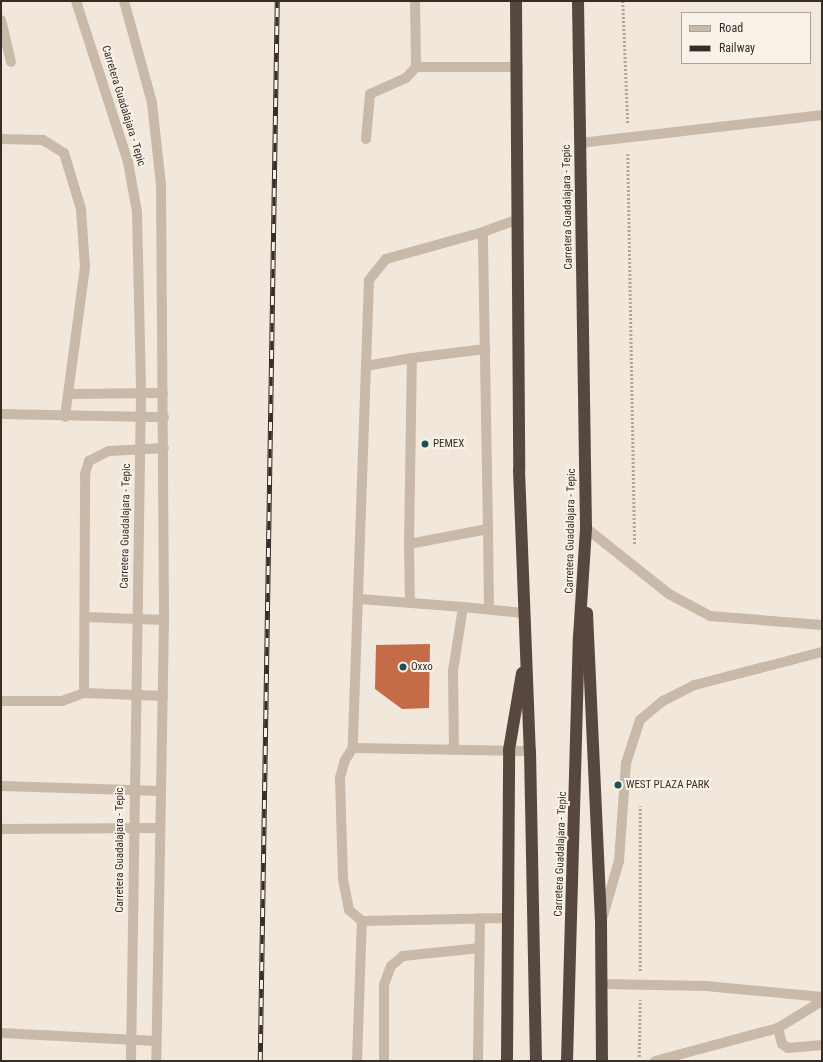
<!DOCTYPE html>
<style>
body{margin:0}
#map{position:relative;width:823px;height:1062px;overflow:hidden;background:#f1e8db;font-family:"Roboto Condensed",sans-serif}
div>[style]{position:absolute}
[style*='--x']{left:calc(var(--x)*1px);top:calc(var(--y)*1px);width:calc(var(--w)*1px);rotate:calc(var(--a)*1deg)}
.building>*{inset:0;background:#c46c47}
.path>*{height:2.5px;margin-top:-1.25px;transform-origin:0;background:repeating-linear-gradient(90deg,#b5a392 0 2px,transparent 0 4px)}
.minor>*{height:10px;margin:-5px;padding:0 5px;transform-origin:5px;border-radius:5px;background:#c9b9a8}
.highway>*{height:12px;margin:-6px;padding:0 6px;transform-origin:6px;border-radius:6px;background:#57483f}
.rail>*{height:4.5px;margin-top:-2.25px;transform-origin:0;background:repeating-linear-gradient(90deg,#f9f2e8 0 9px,#362d28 0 18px);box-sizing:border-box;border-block:1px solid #362d28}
.dots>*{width:11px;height:11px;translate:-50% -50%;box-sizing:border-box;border:2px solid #f9f2e8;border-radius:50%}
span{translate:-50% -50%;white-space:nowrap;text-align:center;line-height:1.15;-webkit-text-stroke:4px #f9f2e8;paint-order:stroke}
.street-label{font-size:11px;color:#362d28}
.poi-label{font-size:11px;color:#362d28}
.left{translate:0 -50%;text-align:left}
.frame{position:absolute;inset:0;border:2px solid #362d28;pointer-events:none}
.legend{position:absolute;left:681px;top:12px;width:130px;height:52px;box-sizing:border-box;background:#f9f2e8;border:1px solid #aba39b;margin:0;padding:5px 7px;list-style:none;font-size:12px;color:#362d28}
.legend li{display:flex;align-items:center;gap:8px;height:20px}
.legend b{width:20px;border:1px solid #aba39b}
</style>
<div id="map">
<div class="building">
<div style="clip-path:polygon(430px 644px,429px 708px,402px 709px,375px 689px,376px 645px)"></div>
</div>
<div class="path">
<div style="--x:623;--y:1;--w:122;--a:87.7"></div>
<div style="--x:628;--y:154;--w:391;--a:89"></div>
<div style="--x:640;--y:971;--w:165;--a:-90"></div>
<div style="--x:639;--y:1057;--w:57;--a:-89"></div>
</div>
<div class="minor">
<div style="--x:76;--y:1;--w:169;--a:72.1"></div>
<div style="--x:128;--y:162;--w:51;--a:79.8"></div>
<div style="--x:137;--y:212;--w:181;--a:88.7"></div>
<div style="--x:141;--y:393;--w:668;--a:90.86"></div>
<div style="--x:124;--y:1;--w:106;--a:74.6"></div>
<div style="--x:152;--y:103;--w:81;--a:83.7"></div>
<div style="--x:161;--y:184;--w:436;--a:89.6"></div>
<div style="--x:164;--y:620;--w:441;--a:91"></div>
<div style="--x:415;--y:1;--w:66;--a:89.1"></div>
<div style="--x:416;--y:67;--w:102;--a:0"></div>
<div style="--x:1;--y:20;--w:43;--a:76.6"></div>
<div style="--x:1;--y:139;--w:42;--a:1.4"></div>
<div style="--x:43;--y:140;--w:25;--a:32"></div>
<div style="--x:64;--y:153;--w:59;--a:73.1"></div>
<div style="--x:81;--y:209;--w:58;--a:86.1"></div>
<div style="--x:85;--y:267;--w:151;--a:97.6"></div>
<div style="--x:366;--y:139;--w:45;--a:-84.9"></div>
<div style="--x:370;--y:94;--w:39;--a:-24"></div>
<div style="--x:406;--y:78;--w:15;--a:-48"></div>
<div style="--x:580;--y:143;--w:244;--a:-6.6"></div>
<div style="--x:483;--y:232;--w:101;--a:164.4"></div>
<div style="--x:386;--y:259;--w:27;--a:129"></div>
<div style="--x:369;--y:280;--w:468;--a:92"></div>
<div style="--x:353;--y:748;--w:177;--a:1"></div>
<div style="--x:366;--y:366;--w:47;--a:-9.9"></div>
<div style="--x:68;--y:394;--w:95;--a:-0.6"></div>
<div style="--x:1;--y:414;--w:163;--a:1.1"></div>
<div style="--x:586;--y:528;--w:106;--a:38.5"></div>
<div style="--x:669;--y:594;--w:47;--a:28.2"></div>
<div style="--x:710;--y:616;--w:112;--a:4.6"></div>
<div style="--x:488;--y:529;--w:80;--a:89.3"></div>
<div style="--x:409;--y:544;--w:186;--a:-89.1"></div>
<div style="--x:412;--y:358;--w:74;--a:-7"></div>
<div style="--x:360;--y:599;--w:103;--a:4.4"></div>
<div style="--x:463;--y:607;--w:65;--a:98.9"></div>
<div style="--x:453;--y:671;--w:79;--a:89.3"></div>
<div style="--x:410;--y:603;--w:59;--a:-91"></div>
<div style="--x:409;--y:544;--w:80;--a:-10.8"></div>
<div style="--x:488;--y:529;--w:297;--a:-91"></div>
<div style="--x:483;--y:232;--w:38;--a:-20"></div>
<div style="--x:463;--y:607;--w:61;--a:5.6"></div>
<div style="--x:85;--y:617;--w:79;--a:2.2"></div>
<div style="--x:84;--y:693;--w:219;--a:-89.7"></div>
<div style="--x:85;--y:474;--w:14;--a:-73"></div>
<div style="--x:89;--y:461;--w:22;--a:-27"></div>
<div style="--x:109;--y:451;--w:55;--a:-3.1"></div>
<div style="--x:1;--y:701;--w:61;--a:0"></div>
<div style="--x:62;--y:701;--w:23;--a:-20"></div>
<div style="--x:84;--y:693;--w:79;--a:2.2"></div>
<div style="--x:353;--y:748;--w:14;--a:124"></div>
<div style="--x:345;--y:760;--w:19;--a:106"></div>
<div style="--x:340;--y:778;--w:101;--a:88.3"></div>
<div style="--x:343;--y:879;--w:32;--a:79"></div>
<div style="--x:349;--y:910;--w:17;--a:40"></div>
<div style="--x:1;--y:786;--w:160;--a:1.8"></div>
<div style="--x:1;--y:829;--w:159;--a:-0.4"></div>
<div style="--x:603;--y:916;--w:57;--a:-73.8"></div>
<div style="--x:619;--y:861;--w:98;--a:-85.9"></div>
<div style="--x:626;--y:763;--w:45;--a:-72"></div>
<div style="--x:640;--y:720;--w:30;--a:-40"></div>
<div style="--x:663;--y:701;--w:36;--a:-27"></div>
<div style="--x:695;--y:685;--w:131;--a:-14.6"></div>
<div style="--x:601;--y:984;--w:105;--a:1.1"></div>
<div style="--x:706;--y:986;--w:117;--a:5.4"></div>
<div style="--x:778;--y:1028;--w:16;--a:76"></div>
<div style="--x:782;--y:1044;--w:7;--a:34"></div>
<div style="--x:788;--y:1048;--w:34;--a:-5"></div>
<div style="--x:1;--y:1033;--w:155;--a:3"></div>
<div style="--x:357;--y:1061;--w:140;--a:-88"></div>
<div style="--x:362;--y:921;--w:145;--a:-1.2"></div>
<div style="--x:384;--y:1061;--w:76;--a:-90"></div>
<div style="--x:384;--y:985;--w:20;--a:-70"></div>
<div style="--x:391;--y:966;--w:16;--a:-40"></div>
<div style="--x:403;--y:956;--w:77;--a:-5.9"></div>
<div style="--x:478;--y:1061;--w:143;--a:-89.2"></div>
<div style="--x:655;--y:1061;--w:127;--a:-15"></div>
<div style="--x:778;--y:1028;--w:52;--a:-31.5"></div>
</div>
<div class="highway">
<div style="--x:516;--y:1;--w:469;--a:89.6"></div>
<div style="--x:519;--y:470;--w:281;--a:87.8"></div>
<div style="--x:530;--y:751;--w:310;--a:88.9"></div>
<div style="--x:587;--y:613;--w:308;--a:87.4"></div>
<div style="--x:601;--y:921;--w:140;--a:89.6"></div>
<div style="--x:507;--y:1061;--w:311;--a:-89.6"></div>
<div style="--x:509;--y:750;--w:78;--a:-80.4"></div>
<div style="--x:567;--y:1061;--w:424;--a:-88.4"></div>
<div style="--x:579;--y:637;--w:109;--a:-86.3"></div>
<div style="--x:586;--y:528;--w:527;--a:-90.87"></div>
</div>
<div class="rail">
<div style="--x:260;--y:1061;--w:1060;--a:-89.08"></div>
</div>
<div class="dots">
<div style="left:425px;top:444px;background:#1e5057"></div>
<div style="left:403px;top:667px;background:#1e5057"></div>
<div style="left:618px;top:785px;background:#1e5057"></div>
</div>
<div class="street-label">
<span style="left:123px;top:106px;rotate:73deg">Carretera Guadalajara - Tepic</span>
<span style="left:568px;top:207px;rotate:-91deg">Carretera Guadalajara - Tepic</span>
<span style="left:126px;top:526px;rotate:-89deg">Carretera Guadalajara - Tepic</span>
<span style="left:571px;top:531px;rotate:-89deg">Carretera Guadalajara - Tepic</span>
<span style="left:120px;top:850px;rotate:-90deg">Carretera Guadalajara - Tepic</span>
<span style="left:561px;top:854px;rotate:-88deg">Carretera Guadalajara - Tepic</span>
</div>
<div class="poi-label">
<span class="left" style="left:433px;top:444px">PEMEX</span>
<span class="left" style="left:411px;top:667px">Oxxo</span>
<span class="left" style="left:626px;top:785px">WEST PLAZA PARK</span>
</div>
<div class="frame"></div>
<ul class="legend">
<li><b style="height:5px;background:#c9b9a8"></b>Road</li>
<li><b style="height:5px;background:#362d28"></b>Railway</li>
</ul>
</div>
